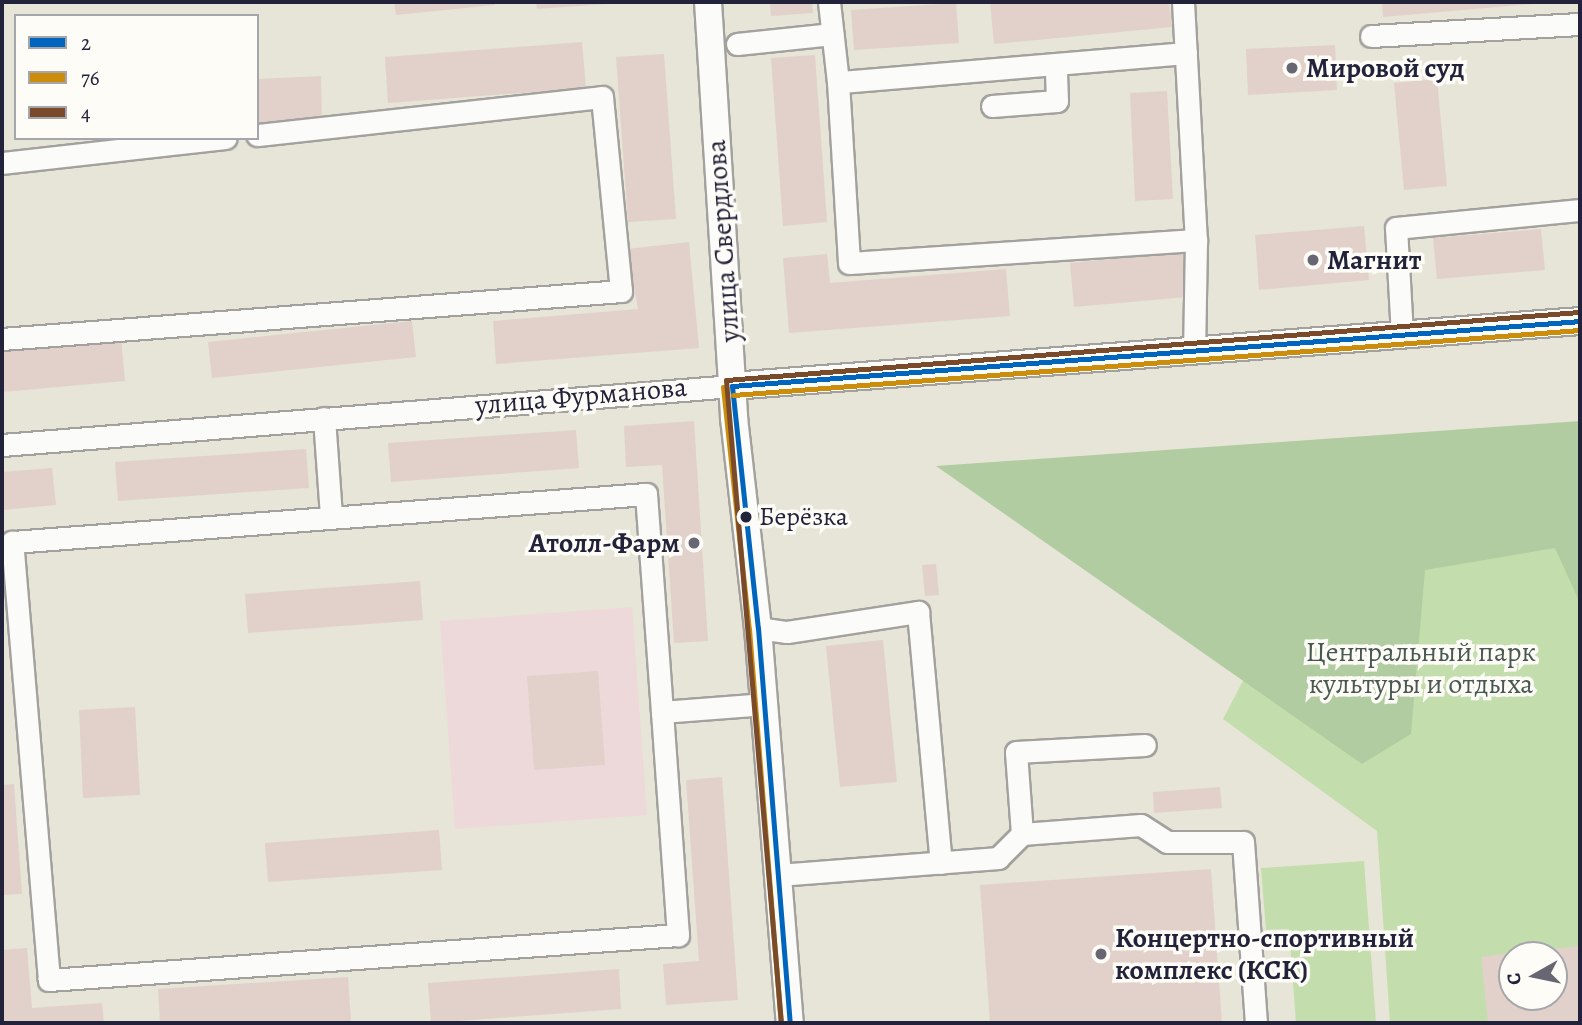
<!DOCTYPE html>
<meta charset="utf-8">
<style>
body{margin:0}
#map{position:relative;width:1582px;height:1025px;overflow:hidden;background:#e7e5d7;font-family:Alegreya,serif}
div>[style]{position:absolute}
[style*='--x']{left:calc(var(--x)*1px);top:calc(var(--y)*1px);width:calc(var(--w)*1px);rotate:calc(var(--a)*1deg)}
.built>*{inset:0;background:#eed9da}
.green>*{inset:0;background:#c3deac}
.forest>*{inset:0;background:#b1cca1}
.building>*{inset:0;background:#e1d1ca}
.roads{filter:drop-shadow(2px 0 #a3a19d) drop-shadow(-2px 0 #a3a19d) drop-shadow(0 2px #a3a19d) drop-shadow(0 -2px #a3a19d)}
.minor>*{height:21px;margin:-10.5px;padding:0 10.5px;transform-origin:10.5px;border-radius:10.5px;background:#fbfbf9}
.major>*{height:26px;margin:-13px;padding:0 13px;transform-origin:13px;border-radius:13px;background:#fbfbf9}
.bus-1>*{height:5px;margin:-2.5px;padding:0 2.5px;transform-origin:2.5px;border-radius:2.5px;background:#0065bd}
.bus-2>*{height:5px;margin:-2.5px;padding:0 2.5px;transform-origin:2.5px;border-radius:2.5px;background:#cc8c0c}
.bus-3>*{height:5px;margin:-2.5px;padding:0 2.5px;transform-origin:2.5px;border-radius:2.5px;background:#7a4b2a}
.dots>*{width:19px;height:19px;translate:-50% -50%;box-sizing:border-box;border:4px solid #fdfcf7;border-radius:50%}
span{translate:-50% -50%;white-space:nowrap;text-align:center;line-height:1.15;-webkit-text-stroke:7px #fdfcf7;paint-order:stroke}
.bus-label{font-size:26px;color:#22223b}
.left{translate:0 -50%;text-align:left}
.poi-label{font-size:28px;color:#22223b;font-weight:700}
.right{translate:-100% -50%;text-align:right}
.street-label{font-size:28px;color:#22223b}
.park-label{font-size:28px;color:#495952}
.frame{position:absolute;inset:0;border:4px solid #22223b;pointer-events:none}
.legend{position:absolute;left:14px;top:14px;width:245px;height:126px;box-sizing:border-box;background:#fdfcf7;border:2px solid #a5a5ac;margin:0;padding:9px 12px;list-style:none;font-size:21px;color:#22223b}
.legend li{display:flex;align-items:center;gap:14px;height:35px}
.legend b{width:35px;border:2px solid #a5a5ac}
.north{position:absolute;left:1498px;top:941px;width:70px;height:70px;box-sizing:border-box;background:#fdfcf7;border:2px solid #a5a5ac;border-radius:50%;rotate:261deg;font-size:19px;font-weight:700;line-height:28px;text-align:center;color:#22223b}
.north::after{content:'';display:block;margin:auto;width:24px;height:32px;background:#676672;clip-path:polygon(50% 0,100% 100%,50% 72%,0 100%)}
</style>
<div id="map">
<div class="built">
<div style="clip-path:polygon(632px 607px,647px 815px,455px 829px,440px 621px)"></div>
</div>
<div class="green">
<div style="clip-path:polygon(evenodd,1580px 490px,1580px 1023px,1390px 1023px,1377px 831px,1223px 719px,1256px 656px,1257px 529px,1580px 490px,1512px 955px,1554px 955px,1554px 997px,1512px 997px,1512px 955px)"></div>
<div style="clip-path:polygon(1364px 861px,1376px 1023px,1296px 1023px,1289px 929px,1266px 930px,1261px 868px)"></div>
</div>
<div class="forest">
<div style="clip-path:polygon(1580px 421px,1580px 603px,1555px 548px,1425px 570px,1411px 734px,1362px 764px,936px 466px)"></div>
</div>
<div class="building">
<div style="clip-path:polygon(394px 2px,495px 2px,495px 5px,396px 15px)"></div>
<div style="clip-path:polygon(536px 2px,606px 2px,606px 4px,537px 9px)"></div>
<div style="clip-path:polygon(770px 2px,812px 2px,813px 13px,771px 16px)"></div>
<div style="clip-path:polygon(990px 2px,1169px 2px,1172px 27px,994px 44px)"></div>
<div style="clip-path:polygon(1382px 2px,1532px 2px,1532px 4px,1383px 17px)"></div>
<div style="clip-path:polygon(956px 3px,959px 43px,854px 50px,851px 10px)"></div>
<div style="clip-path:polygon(582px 42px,586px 88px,388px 103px,385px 57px)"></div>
<div style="clip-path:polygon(1335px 45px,1337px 90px,1248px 95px,1246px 49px)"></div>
<div style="clip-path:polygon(664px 54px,676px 219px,628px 222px,616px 57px)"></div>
<div style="clip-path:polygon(815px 55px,827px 222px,783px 226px,771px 58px)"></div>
<div style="clip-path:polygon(321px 76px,322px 124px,257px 126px,257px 79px)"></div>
<div style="clip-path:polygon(1437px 79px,1447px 186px,1404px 190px,1394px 83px)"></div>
<div style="clip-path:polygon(1167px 91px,1173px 199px,1135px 201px,1130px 93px)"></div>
<div style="clip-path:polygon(1364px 226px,1369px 280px,1259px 290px,1255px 235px)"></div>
<div style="clip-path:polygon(1541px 229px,1545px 270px,1437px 279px,1433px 238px)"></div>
<div style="clip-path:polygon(689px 242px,699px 348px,496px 364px,493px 321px,638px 309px,627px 249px)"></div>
<div style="clip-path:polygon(1183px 252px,1187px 297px,1074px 307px,1070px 263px)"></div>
<div style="clip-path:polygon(827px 254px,830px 283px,1006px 269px,1010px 316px,789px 333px,783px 258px)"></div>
<div style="clip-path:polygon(412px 321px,416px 357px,212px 378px,208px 342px)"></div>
<div style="clip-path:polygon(121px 338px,125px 381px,2px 392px,2px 348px)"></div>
<div style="clip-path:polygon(694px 421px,708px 641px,674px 643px,662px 465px,626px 467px,624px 426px)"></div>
<div style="clip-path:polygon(576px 430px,579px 468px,391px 482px,388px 443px)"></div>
<div style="clip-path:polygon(306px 449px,309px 488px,118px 501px,115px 462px)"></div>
<div style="clip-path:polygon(52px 468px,56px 505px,2px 510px,2px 472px)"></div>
<div style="clip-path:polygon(936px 564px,939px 595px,925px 596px,922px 565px)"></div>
<div style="clip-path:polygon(420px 581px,423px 620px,248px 633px,245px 594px)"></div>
<div style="clip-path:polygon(883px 640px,897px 782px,840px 787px,826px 646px)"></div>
<div style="clip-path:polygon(598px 671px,605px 765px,534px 770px,527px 676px)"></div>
<div style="clip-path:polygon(135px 707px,140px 795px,83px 798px,79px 710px)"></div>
<div style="clip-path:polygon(722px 777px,738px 1000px,666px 1005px,663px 964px,699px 961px,686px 780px)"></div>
<div style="clip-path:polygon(14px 784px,22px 894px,2px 895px,2px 785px)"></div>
<div style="clip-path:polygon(1220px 787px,1222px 808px,1154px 813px,1153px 792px)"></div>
<div style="clip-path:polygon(439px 830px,442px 870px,268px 882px,265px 843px)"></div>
<div style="clip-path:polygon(1211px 869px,1222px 1023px,990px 1023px,980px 885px)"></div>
<div style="clip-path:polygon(1580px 946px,1580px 1023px,1488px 1023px,1481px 957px,1512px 953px,1512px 997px,1554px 997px,1554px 955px,1514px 953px)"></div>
<div style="clip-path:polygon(27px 948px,32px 1008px,102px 1003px,104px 1023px,2px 1023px,2px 950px)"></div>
<div style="clip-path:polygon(619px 969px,621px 1009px,431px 1023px,428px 983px)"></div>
<div style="clip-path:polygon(348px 977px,351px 1023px,160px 1023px,158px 989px)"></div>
</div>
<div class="roads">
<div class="minor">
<div style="--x:829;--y:2;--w:81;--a:83.6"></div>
<div style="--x:1183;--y:2;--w:238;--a:86.9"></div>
<div style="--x:1196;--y:240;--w:111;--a:91"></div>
<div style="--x:1371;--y:36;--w:209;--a:-3.3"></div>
<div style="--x:737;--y:44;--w:96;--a:-6"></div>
<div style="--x:1186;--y:53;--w:349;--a:175.2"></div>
<div style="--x:838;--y:82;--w:181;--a:86.5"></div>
<div style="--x:849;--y:263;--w:348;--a:-3.8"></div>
<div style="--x:992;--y:106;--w:65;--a:-4.4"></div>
<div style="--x:1057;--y:101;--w:37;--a:-92"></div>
<div style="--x:2;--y:163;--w:225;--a:-6.4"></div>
<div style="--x:1402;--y:335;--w:107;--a:-93.2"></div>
<div style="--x:1396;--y:228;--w:185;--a:-5.6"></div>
<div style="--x:2;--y:339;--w:621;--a:-4.43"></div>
<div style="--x:621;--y:291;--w:195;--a:-95.6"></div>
<div style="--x:602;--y:97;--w:347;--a:173.7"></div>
<div style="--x:324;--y:418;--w:98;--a:85.9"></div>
<div style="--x:2;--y:445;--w:732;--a:-4.62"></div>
<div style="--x:758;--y:628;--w:29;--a:8"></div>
<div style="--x:787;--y:632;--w:133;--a:-8.7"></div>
<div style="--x:918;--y:612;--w:252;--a:84.8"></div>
<div style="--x:662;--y:712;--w:224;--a:85.9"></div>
<div style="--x:678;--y:935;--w:631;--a:175.91"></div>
<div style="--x:49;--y:980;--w:440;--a:-94.8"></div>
<div style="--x:12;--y:542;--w:636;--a:-4.33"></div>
<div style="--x:646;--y:494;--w:219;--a:85.8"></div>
<div style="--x:662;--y:712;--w:103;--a:-4.4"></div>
<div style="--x:1022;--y:834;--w:82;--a:-94.2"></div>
<div style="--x:1016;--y:752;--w:129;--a:-3.1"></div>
<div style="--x:778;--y:875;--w:221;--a:-4.4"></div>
<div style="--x:998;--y:858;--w:34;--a:-45"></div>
<div style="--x:1022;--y:834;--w:119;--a:-4.3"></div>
<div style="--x:1141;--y:825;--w:31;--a:33"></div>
<div style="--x:1167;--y:842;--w:76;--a:0"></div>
<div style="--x:1243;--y:842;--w:181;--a:85.9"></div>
</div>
<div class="major">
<div style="--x:708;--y:2;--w:417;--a:86.4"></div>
<div style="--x:734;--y:418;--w:211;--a:83.5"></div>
<div style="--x:758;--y:628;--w:396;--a:85.4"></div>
<div style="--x:732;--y:386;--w:850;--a:-4.38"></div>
</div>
</div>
<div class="bus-1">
<div style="--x:732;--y:386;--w:850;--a:-4.38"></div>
<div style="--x:732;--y:386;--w:243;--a:83.9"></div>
<div style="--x:758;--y:628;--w:396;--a:85.4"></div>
</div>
<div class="bus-2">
<div style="--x:723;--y:387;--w:243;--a:83.9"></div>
<div style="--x:749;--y:629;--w:395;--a:85.4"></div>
<div style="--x:733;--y:395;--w:849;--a:-4.39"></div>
</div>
<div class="bus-3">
<div style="--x:781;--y:1023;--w:645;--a:-94.89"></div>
<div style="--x:726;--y:380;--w:856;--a:-4.56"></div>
</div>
<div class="dots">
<div style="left:1292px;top:68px;background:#676672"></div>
<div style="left:1313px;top:260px;background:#676672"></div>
<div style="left:746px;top:517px;background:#22223b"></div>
<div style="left:694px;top:543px;background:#676672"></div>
<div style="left:1101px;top:954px;background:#676672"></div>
</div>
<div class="bus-label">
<span class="left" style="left:759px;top:517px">Берёзка</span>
</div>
<div class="poi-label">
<span class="left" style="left:1306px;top:68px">Мировой суд</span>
<span class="left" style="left:1327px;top:260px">Магнит</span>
<span class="right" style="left:680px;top:543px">Атолл-Фарм</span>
<span class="left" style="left:1115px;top:954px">Концертно-спортивный<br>комплекс (КСК)</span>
</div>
<div class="street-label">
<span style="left:723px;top:241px;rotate:-94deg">улица Свердлова</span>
<span style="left:581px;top:396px;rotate:-5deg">улица Фурманова</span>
</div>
<div class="park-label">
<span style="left:1421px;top:668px">Центральный парк<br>культуры и отдыха</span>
</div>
<div class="frame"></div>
<ul class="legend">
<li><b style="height:9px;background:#0065bd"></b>2</li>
<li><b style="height:9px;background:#cc8c0c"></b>76</li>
<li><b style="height:9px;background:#7a4b2a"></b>4</li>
</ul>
<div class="north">С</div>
</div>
